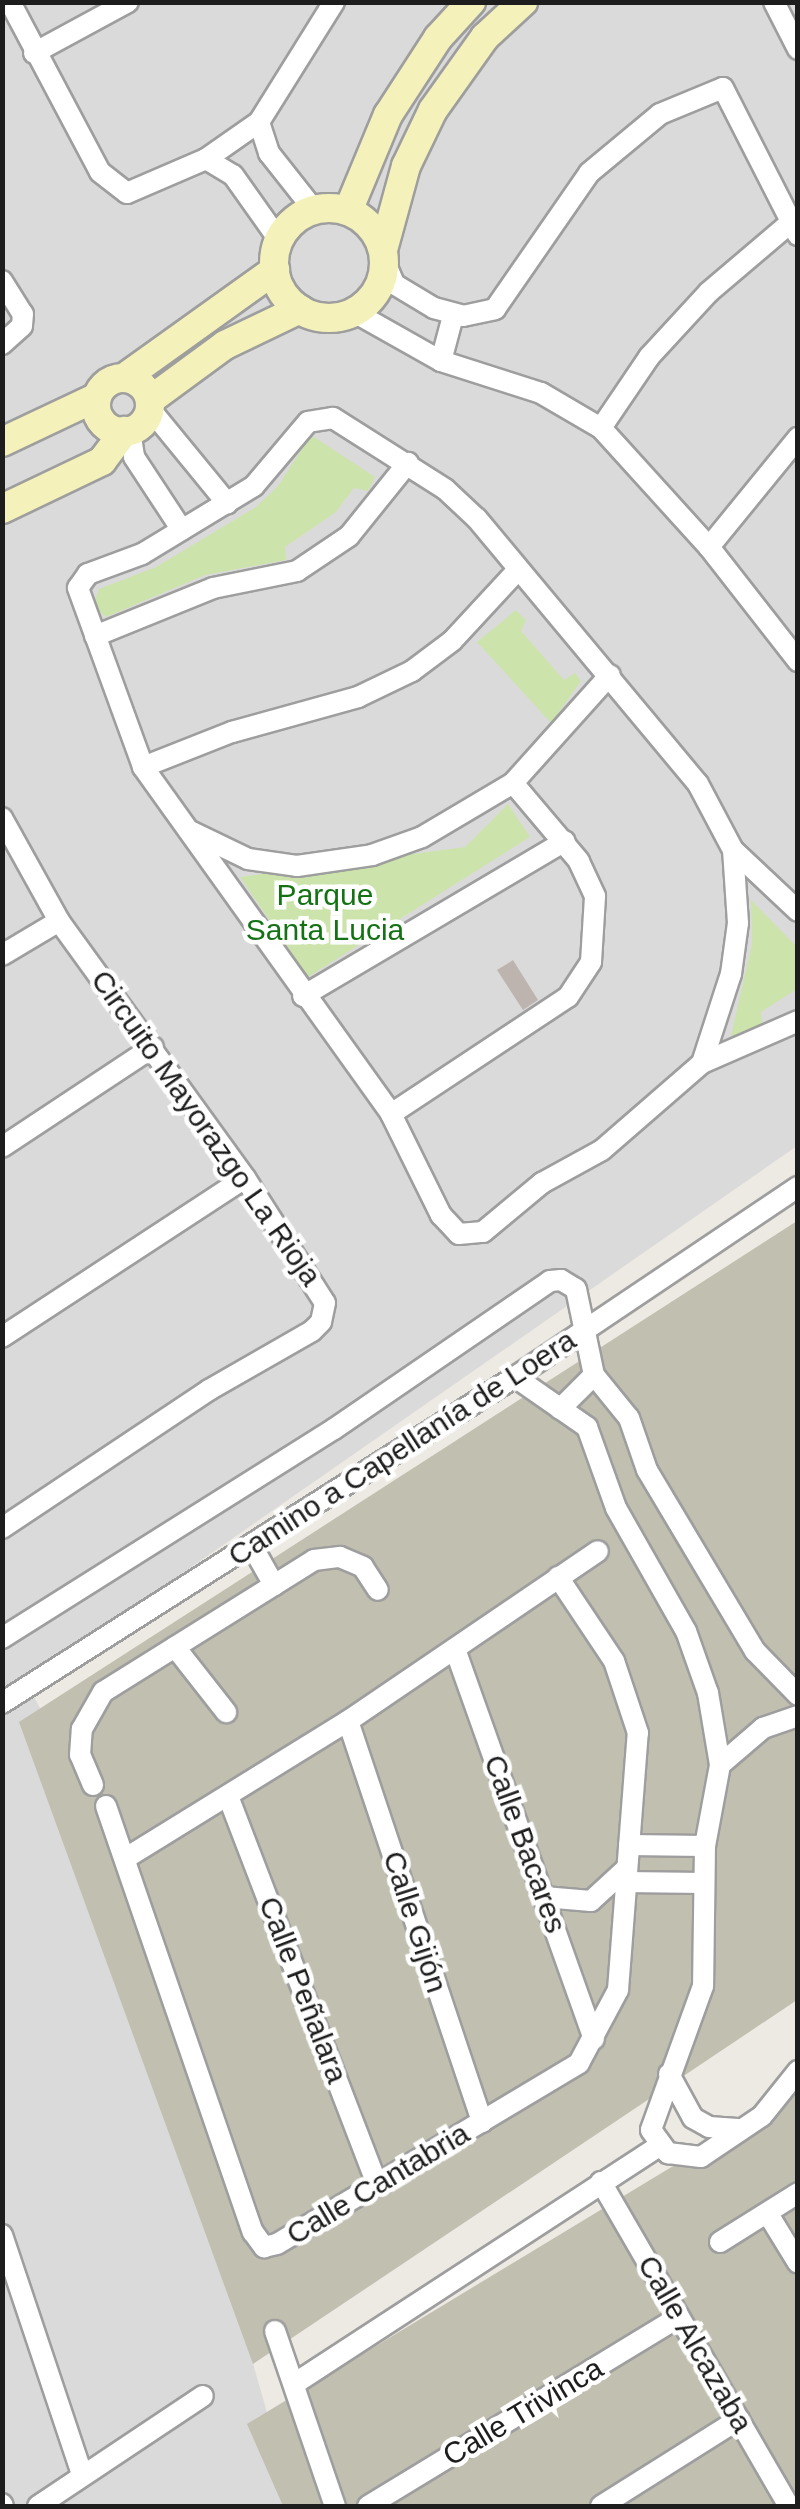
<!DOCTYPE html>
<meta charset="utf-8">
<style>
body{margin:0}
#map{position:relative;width:800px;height:2509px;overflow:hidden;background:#ede9e3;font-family:Arial,sans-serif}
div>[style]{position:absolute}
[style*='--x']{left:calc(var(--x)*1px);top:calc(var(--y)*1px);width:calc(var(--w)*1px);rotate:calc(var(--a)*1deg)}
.residential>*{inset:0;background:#dbdada}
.construction>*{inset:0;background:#c1bfaf}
.grass>*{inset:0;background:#cce4ac}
.building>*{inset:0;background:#bdb4b0}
.roads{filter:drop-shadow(2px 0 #9e9e9e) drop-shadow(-2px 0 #9e9e9e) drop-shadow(0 2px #9e9e9e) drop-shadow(0 -2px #9e9e9e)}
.street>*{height:20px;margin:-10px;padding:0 10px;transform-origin:10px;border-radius:10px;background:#fff}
.secondary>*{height:28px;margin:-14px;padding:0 14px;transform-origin:14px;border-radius:14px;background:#f4f2ba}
.secondary>.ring{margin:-14px;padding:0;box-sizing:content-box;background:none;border:28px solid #f4f2ba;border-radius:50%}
span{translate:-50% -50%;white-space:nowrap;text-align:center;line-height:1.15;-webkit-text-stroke:9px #fff;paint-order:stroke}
.park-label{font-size:30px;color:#147214}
.street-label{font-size:30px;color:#1d1d1d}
.frame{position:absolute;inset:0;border:5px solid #1d1d1d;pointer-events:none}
</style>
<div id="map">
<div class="residential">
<div style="clip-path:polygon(3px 3px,797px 3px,797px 1146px,26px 1682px,48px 1723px,128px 1930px,294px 2506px,3px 2506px)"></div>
</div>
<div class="construction">
<div style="clip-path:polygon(797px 1221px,797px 2000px,253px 2364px,19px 1722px)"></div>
<div style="clip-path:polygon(797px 2091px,797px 2506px,283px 2506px,247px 2424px)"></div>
</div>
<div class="grass">
<div style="clip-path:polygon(311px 435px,375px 477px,368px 491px,354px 488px,336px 512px,285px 547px,286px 560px,205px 575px,106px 617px,93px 606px,99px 589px,156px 567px,256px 507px,278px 486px)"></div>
<div style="clip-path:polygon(516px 610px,526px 620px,521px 631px,564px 680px,575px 673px,581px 681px,551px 723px,477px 642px)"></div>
<div style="clip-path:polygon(508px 804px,530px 837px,308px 977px,240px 877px,465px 847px)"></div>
<div style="clip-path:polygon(751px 900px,797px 947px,797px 989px,761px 1012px,762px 1025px,736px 1041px,730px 1040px,752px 944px)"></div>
</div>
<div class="building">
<div style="clip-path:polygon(513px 960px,538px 1000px,523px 1010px,497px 970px)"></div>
</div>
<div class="roads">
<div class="street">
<div style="--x:10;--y:2;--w:192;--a:62.1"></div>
<div style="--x:100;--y:172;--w:34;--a:38"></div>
<div style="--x:127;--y:193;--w:86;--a:-23.3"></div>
<div style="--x:206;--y:159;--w:65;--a:-34.9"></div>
<div style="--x:259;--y:122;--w:142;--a:-58"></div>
<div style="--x:774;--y:2;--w:53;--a:62.9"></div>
<div style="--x:34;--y:53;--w:107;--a:-28.5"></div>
<div style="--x:259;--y:122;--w:33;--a:72"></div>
<div style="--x:269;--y:153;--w:73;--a:51.7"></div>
<div style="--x:206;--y:159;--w:31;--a:31"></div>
<div style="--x:233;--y:175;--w:80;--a:54.7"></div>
<div style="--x:384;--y:260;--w:26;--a:67"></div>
<div style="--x:394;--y:284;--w:47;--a:31"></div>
<div style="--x:434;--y:308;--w:30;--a:15"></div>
<div style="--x:463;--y:316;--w:33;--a:-12"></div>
<div style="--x:495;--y:309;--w:165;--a:-55.3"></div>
<div style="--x:589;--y:173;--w:92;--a:-39.7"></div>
<div style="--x:660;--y:114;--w:68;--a:-22.4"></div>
<div style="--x:723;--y:88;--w:165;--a:63"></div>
<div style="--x:2;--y:281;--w:39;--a:58"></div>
<div style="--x:23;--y:314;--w:12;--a:95"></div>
<div style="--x:22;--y:326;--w:27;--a:138"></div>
<div style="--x:354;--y:312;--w:100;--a:29.4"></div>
<div style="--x:441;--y:361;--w:105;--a:17.7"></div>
<div style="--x:541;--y:393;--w:69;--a:30.3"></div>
<div style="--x:601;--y:428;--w:161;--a:47.8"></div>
<div style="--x:709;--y:547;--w:145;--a:52"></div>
<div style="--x:441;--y:361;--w:47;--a:-75.1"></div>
<div style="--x:150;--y:409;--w:122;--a:50.7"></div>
<div style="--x:601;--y:428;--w:86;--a:-55.9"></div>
<div style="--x:649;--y:357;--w:88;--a:-47.3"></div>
<div style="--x:709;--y:292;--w:106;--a:-40.4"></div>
<div style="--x:130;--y:431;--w:26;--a:81"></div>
<div style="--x:134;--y:457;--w:87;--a:56.7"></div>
<div style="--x:709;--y:547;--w:141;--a:-50.8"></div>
<div style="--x:95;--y:636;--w:127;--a:-22.1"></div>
<div style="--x:213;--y:588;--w:86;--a:-11.4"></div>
<div style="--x:297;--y:571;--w:63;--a:-33.9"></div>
<div style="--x:349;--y:536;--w:94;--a:-51.1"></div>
<div style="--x:143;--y:767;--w:96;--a:-21.5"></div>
<div style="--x:232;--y:732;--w:131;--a:-15.5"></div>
<div style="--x:358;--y:697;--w:60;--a:-25.7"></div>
<div style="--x:412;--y:671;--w:50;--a:-36.9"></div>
<div style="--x:452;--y:641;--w:94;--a:-47.2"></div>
<div style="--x:2;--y:818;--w:118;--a:61"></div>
<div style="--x:59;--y:921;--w:317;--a:54.1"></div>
<div style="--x:245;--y:1178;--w:148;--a:57.4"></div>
<div style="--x:325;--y:1303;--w:19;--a:102"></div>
<div style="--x:321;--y:1322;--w:13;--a:135"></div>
<div style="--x:312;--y:1331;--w:119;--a:150.2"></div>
<div style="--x:209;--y:1390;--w:249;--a:146.3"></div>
<div style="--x:190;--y:831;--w:64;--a:25.8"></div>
<div style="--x:248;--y:859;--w:49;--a:8.1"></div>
<div style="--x:297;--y:866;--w:76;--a:-8.3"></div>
<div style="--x:372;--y:855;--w:53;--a:-19.8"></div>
<div style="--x:422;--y:837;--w:106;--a:-30.7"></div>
<div style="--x:513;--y:783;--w:145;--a:-48.1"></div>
<div style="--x:798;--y:911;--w:89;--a:-136.8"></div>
<div style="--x:733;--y:850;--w:75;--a:-117.9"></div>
<div style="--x:698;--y:784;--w:346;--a:-129.8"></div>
<div style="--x:476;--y:518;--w:42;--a:-136.9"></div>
<div style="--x:445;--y:489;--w:133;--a:-147.6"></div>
<div style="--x:333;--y:418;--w:25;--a:171"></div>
<div style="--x:308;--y:422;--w:84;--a:130.2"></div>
<div style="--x:254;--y:486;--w:131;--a:148.7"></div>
<div style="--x:142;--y:554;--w:58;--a:159.7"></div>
<div style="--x:88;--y:574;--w:17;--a:126"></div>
<div style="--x:78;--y:588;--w:190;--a:70"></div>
<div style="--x:143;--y:767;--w:427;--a:54.4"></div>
<div style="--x:391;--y:1114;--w:113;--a:63.7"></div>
<div style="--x:441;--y:1215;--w:26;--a:47"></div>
<div style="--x:459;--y:1234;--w:24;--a:-5"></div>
<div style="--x:483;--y:1232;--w:77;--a:-39.7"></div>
<div style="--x:542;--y:1183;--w:68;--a:-28.8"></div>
<div style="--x:602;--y:1150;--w:133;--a:-41"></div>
<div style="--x:702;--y:1063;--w:105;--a:-23.6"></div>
<div style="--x:2;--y:955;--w:66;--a:-30.8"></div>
<div style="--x:303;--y:996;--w:304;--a:-30.6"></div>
<div style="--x:702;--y:1063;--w:94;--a:-72"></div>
<div style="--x:731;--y:974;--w:51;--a:-82.2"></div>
<div style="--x:738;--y:923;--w:73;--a:-93.9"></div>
<div style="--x:391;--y:1114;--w:212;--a:-33.5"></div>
<div style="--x:568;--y:997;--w:42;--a:-56.7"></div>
<div style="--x:591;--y:962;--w:66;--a:-86.5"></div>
<div style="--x:595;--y:896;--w:38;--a:-115"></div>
<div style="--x:579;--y:861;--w:102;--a:-130.2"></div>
<div style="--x:2;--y:1147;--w:181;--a:-33.5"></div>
<div style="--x:2;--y:1337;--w:290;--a:-33.2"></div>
<div style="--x:515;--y:1377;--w:88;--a:34.8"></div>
<div style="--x:587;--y:1427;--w:86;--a:70.3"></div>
<div style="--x:616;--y:1508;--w:142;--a:60.4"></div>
<div style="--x:686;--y:1631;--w:66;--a:70.5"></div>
<div style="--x:708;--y:1693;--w:73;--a:80.5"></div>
<div style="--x:720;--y:1765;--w:82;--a:100.5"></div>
<div style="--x:705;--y:1846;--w:140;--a:90.8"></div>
<div style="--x:703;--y:1986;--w:153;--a:109.9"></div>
<div style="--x:651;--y:2130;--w:29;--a:54"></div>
<div style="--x:668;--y:2153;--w:33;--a:7"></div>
<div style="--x:701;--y:2157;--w:73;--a:-33.9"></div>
<div style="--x:762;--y:2116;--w:58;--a:-51.3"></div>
<div style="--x:560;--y:1409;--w:48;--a:-45"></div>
<div style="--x:252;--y:1546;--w:45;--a:60.6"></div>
<div style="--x:2;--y:1638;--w:392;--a:-32.2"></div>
<div style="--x:334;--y:1429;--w:262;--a:-34.4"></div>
<div style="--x:550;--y:1281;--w:11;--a:-5"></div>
<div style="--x:561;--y:1280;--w:17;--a:31"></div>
<div style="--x:576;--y:1289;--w:88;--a:78.2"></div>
<div style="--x:594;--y:1375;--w:55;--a:50.9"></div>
<div style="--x:629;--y:1418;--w:55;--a:70.9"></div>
<div style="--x:647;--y:1470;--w:211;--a:59.2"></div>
<div style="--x:755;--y:1651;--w:62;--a:45.7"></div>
<div style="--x:175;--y:1647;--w:83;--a:51.9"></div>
<div style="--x:455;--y:1649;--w:414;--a:70.4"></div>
<div style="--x:2;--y:1703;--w:608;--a:-32.44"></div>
<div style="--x:515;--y:1377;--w:341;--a:-33.9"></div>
<div style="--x:348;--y:1721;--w:423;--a:71.5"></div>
<div style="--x:720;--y:1765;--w:57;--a:-40.7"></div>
<div style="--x:763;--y:1728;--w:37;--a:-19"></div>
<div style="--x:93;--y:1785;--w:33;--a:-113"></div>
<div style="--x:80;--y:1755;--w:26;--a:-86"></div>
<div style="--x:82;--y:1729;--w:43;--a:-60.4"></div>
<div style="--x:103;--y:1692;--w:249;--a:-32"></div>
<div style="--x:314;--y:1560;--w:26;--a:-7"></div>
<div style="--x:340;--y:1557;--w:25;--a:23"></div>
<div style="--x:363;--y:1567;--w:27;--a:57"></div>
<div style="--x:228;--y:1796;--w:417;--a:69"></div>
<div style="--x:106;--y:1806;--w:451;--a:71"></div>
<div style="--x:253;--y:2232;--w:19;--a:54"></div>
<div style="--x:264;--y:2247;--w:13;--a:-13"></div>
<div style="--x:277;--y:2244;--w:352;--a:-30.9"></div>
<div style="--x:579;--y:2063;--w:83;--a:-61.9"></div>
<div style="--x:618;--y:1990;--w:258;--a:-85.6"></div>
<div style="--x:638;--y:1733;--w:76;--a:-108.4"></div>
<div style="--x:614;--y:1661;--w:101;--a:-123.7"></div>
<div style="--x:629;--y:1845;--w:76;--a:0.8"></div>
<div style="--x:126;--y:1858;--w:261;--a:-31.7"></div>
<div style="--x:348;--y:1721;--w:302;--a:-34.2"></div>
<div style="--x:625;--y:1882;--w:79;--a:0.7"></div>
<div style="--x:544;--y:1897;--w:47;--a:4.9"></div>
<div style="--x:591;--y:1901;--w:49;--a:-42.5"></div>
<div style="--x:669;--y:2074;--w:50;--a:61.4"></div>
<div style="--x:693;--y:2118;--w:18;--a:29"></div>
<div style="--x:709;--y:2127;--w:32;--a:4"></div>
<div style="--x:601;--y:2182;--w:375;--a:59.9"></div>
<div style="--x:768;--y:2214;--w:57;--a:58.5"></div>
<div style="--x:2;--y:2235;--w:252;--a:71.5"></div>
<div style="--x:720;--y:2242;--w:92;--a:-32.1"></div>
<div style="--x:275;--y:2331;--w:185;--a:71.1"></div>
<div style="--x:294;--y:2384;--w:437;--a:-33.1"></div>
<div style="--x:2;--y:2504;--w:2;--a:63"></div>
<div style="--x:38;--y:2506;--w:198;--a:-33.7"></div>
<div style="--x:368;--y:2506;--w:364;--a:-31.3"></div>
<div style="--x:601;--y:2506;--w:163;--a:-32.2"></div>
</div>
<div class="secondary">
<div class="ring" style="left:274px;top:208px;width:82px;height:82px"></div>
<div style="--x:348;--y:211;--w:104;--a:-67.4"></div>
<div style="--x:388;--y:115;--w:92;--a:-57"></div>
<div style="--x:438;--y:38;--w:49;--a:-47.5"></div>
<div style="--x:383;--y:250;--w:87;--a:-74.7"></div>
<div style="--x:406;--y:166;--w:62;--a:-64.3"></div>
<div style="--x:433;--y:110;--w:90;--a:-54.5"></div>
<div style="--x:485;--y:37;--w:52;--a:-42.6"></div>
<div style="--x:124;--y:378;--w:186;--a:-35.6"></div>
<div class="ring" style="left:96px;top:378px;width:26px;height:26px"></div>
<div style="--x:150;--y:400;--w:93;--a:-36.3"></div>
<div style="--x:225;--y:345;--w:83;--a:-25.6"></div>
<div style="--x:2;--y:442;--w:105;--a:-25.3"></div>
<div style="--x:2;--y:509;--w:111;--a:-25.6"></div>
<div style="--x:102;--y:461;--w:38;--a:-53"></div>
</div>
</div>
<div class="park-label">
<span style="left:325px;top:912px">Parque<br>Santa Lucia</span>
</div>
<div class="street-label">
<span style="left:206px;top:1128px;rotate:55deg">Circuito Mayorazgo La Rioja</span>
<span style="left:402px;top:1448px;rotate:-33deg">Camino a Capellanía de Loera</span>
<span style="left:525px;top:1844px;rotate:70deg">Calle Bacares</span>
<span style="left:415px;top:1922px;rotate:72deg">Calle Gijón</span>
<span style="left:303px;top:1990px;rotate:69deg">Calle Peñalara</span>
<span style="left:378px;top:2184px;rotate:-31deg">Calle Cantabria</span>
<span style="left:695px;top:2344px;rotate:60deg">Calle Alcazaba</span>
<span style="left:523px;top:2412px;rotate:-31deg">Calle Trivinca</span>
</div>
<div class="frame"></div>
</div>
